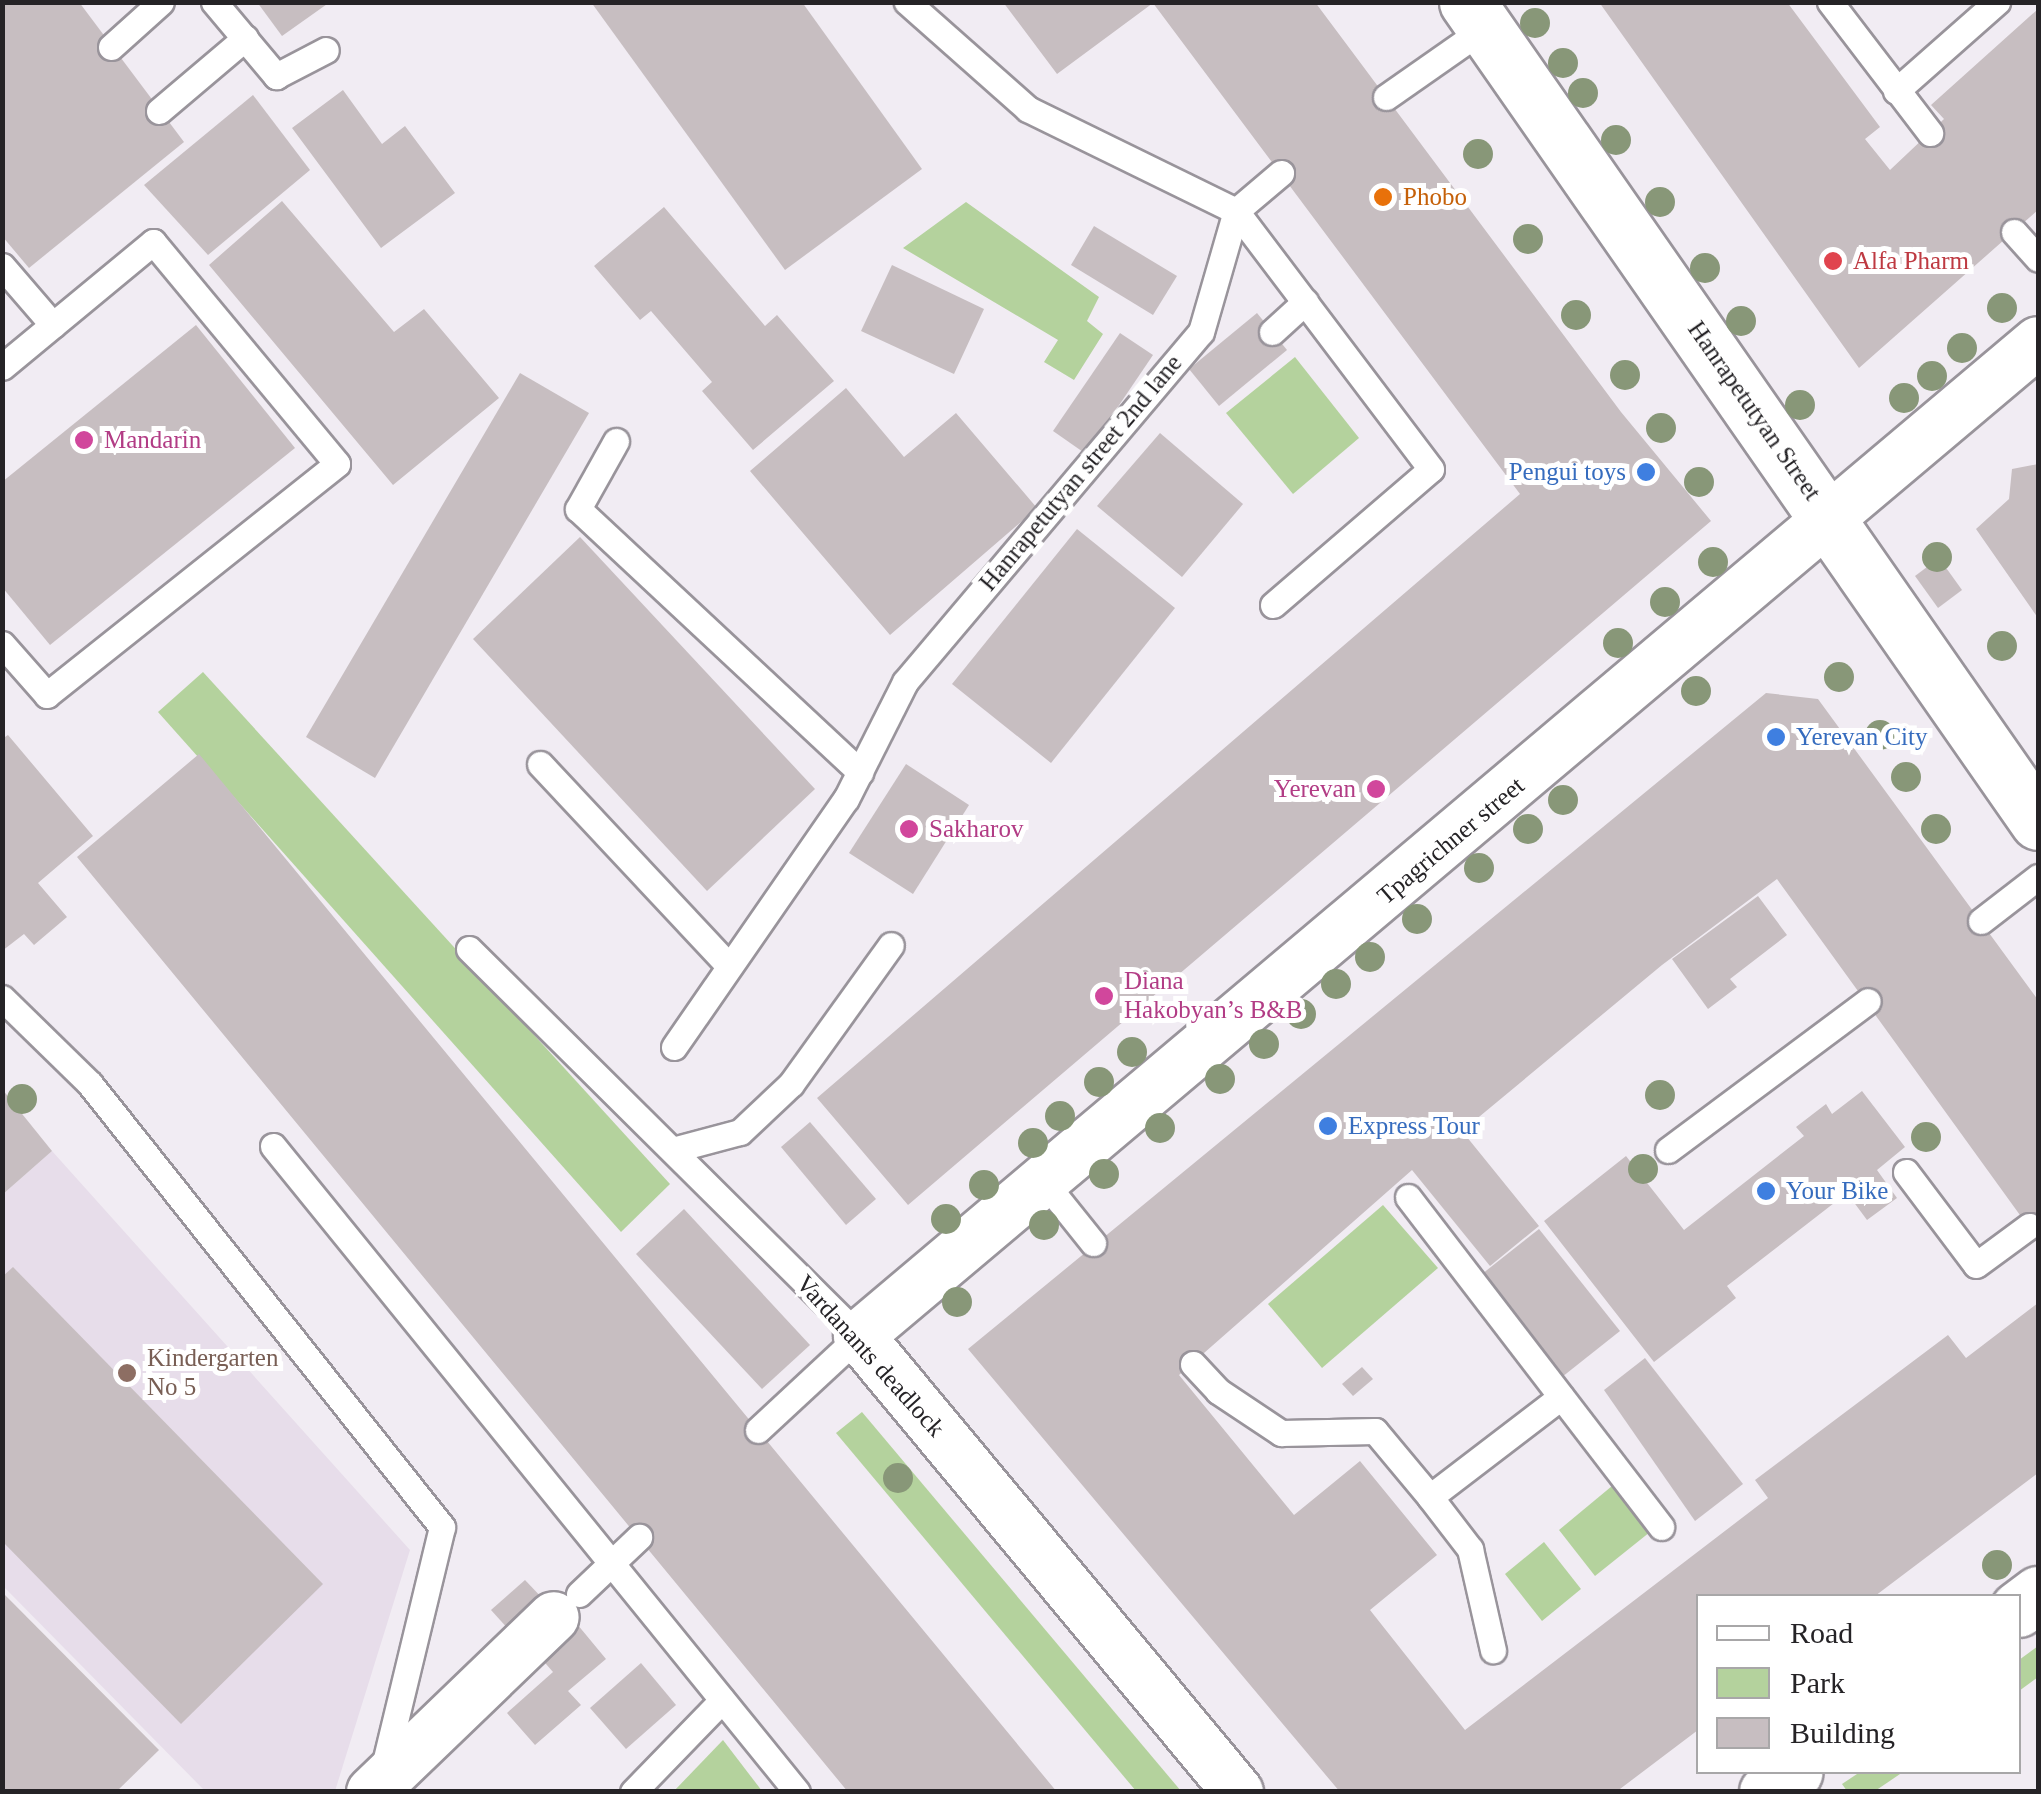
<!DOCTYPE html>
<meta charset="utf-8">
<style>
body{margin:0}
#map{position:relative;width:2041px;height:1794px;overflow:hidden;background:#f1ecf3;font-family:Georgia,serif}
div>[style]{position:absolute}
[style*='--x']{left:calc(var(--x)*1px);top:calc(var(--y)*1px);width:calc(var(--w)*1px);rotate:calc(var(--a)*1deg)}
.built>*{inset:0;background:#e7ddea}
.green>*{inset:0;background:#b4d29d}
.building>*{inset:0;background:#c7bec1}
.roads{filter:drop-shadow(2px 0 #99949b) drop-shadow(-2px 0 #99949b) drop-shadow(0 2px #99949b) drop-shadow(0 -2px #99949b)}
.service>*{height:25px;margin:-12.5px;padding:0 12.5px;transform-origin:12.5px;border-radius:12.5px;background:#fff}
.minor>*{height:50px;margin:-25px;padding:0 25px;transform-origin:25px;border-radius:25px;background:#fff}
.tertiary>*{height:55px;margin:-27.5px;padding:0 27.5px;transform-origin:27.5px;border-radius:27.5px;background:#fff}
.trees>*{width:30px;height:30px;margin:-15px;border-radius:50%;background:#889778}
.dots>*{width:28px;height:28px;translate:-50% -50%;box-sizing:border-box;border:5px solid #fff;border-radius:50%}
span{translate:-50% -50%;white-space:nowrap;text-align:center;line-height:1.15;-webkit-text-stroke:10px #fff;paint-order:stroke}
.food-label{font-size:25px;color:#c56008}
.left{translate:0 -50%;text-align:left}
.health-label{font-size:25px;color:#be3a42}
.street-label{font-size:25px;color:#252326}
.hotel-label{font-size:25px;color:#b23c85}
.right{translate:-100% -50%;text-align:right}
.shop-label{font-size:25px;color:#366cbe}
.education-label{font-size:25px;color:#785e54}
.frame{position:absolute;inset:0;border:5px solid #252326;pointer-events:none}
.legend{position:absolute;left:1696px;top:1594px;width:325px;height:180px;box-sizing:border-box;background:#fff;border:2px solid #a8a7a8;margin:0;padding:12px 18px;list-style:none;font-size:30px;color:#252326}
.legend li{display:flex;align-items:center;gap:20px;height:50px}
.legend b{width:50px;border:2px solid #a8a7a8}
</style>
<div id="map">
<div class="built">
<div style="clip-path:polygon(52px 1151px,410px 1550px,335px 1791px,205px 1791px,3px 1586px,2px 1195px)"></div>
</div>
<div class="green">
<div style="clip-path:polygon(966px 202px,1099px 297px,1087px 321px,1103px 334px,1074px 380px,1044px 362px,1058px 340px,903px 248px)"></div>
<div style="clip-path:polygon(1295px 357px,1359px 438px,1293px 494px,1226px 413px)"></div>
<div style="clip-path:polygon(203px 672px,670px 1184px,621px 1232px,158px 712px)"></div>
<div style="clip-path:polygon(1383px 1205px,1438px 1268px,1322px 1368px,1268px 1304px)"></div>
<div style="clip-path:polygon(862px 1412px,1181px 1791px,1136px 1791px,836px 1433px)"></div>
<div style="clip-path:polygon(1612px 1486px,1650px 1532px,1595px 1576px,1559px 1530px)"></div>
<div style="clip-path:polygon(1544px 1542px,1581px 1589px,1542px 1621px,1505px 1574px)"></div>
<div style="clip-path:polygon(2038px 1646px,2038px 1677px,2019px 1691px,2019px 1660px)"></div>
<div style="clip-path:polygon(723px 1740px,762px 1791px,674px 1791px)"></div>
<div style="clip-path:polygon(1860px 1772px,1903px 1772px,1875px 1791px,1847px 1791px,1842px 1784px)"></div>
</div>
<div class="building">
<div style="clip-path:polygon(2px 2px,79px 2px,184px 142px,29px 268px,2px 236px)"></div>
<div style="clip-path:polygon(257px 2px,330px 2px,282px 36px)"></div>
<div style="clip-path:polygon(591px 2px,802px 2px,922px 169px,785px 270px)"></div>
<div style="clip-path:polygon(1003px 2px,1315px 2px,1621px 412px,1711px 521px,908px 1205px,817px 1098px,1520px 494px,1153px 3px,1057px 74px)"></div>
<div style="clip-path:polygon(1599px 2px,1787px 2px,1880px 127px,1865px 139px,1890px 170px,1944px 119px,1931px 105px,2038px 9px,2038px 210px,1859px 368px)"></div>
<div style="clip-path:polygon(343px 90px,382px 144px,405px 126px,455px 193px,381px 248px,292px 128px)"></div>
<div style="clip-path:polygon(253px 95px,310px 170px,208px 255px,144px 185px)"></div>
<div style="clip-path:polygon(282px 201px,394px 332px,424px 309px,499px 398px,393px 485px,209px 265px)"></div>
<div style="clip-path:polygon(664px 207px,765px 326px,777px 315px,834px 381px,753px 450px,702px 391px,712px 382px,651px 311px,640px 320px,594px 266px)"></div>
<div style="clip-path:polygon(1094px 226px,1177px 276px,1153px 315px,1071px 265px)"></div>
<div style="clip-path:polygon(892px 265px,984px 309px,954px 374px,861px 331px)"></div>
<div style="clip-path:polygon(1257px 313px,1287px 350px,1219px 406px,1189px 369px)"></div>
<div style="clip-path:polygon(196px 325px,295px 448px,50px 645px,2px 587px,2px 482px)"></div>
<div style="clip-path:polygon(1120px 333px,1153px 355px,1086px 454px,1053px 431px)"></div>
<div style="clip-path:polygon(520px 373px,589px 413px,375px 778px,306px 737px)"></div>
<div style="clip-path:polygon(846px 388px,904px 457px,956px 413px,1037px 508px,890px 635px,750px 471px)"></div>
<div style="clip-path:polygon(1160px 433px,1243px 504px,1182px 577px,1097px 506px)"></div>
<div style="clip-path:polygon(2038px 464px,2038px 618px,1976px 529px,2009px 499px,2012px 469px)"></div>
<div style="clip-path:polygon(1077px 529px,1175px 608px,1051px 763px,952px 684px)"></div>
<div style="clip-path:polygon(580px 537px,815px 789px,707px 891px,473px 639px)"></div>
<div style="clip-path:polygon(1939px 558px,1962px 590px,1938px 608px,1915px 576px)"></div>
<div style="clip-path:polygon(1766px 693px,1818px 699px,2038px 1000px,2038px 1240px,1777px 879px,1662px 965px,1462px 1131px,1539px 1226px,1490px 1266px,1412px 1170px,1179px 1375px,1294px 1515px,1360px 1461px,1437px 1555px,1370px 1610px,1465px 1730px,1768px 1498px,1755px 1480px,1948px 1335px,1966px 1358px,2038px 1303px,2038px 1473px,1875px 1596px,1698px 1596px,1698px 1730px,1616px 1792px,1340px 1792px,968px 1349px)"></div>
<div style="clip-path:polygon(8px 735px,93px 836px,38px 883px,67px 917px,34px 945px,24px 934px,2px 951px,2px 739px)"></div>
<div style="clip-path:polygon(199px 754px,1057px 1792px,848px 1792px,722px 1639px,77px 857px)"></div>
<div style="clip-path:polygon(906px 764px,969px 805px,913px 894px,849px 853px)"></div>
<div style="clip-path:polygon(1758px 896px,1787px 935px,1730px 979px,1737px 987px,1708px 1009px,1672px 959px)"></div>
<div style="clip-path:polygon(2px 1089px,52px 1151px,2px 1195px)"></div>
<div style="clip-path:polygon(1862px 1091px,1905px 1147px,1877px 1170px,1897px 1198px,1867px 1220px,1847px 1193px,1727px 1286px,1736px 1298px,1654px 1362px,1544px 1221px,1626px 1156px,1684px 1230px,1804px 1136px,1796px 1127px,1826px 1104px,1832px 1114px)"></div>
<div style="clip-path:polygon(810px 1122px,876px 1199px,846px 1225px,781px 1147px)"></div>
<div style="clip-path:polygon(684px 1209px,810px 1345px,762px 1389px,636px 1254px)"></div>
<div style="clip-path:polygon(1539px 1229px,1620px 1331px,1562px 1377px,1482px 1274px)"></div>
<div style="clip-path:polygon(13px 1267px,323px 1584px,181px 1724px,2px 1541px,2px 1277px)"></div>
<div style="clip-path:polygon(1645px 1358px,1743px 1484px,1695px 1521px,1604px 1390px)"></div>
<div style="clip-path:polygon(1362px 1367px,1373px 1379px,1353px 1396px,1342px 1384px)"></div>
<div style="clip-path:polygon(525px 1580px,545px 1601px,511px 1632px,491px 1610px)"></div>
<div style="clip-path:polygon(2px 1592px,159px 1750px,116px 1792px,2px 1792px)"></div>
<div style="clip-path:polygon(577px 1624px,606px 1659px,568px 1691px,581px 1705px,535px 1745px,507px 1713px,553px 1672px,539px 1656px)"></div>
<div style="clip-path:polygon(641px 1663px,676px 1705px,626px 1749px,590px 1708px)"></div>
</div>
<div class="roads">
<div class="service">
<div style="--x:214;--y:2;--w:97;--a:50"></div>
<div style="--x:276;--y:76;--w:56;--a:-27.5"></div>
<div style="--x:1830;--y:2;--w:165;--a:52.6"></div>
<div style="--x:111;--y:47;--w:67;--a:-42"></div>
<div style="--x:1896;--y:91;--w:135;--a:-41.4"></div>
<div style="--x:1386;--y:97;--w:121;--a:-34.9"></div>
<div style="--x:159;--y:111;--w:113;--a:-40.3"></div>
<div style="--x:2014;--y:232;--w:36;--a:48"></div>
<div style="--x:2;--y:266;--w:78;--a:49.2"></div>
<div style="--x:1272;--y:332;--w:45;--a:-42.3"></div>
<div style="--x:2;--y:367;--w:196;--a:-39.6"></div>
<div style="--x:153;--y:242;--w:288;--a:50.3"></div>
<div style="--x:337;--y:464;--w:371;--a:141.5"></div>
<div style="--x:47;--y:695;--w:68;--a:-131.4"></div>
<div style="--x:616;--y:441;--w:78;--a:119.2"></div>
<div style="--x:578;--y:509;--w:386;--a:43"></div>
<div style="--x:1273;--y:605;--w:208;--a:-40.7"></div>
<div style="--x:1431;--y:469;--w:323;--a:-127.1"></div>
<div style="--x:1236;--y:211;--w:59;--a:-40.2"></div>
<div style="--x:540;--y:764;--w:274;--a:46.9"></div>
<div style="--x:1981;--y:921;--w:72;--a:-37.7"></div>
<div style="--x:469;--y:949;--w:549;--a:44.78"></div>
<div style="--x:859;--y:1336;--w:138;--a:137.1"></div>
<div style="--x:2;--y:998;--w:123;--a:44.3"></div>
<div style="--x:90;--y:1084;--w:566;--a:51.53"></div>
<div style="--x:442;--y:1527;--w:247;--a:103.6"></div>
<div style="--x:674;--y:1047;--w:302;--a:-55.3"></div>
<div style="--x:846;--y:799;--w:131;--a:-63.2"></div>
<div style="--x:905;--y:682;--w:458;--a:-49.8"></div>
<div style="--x:1201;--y:332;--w:126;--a:-73.9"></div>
<div style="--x:1236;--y:211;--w:232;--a:-153.9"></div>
<div style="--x:1028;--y:109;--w:162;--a:-138.5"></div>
<div style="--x:273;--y:1146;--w:832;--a:50.95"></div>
<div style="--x:676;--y:1149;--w:66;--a:-14.9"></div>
<div style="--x:740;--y:1132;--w:70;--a:-43.3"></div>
<div style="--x:791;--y:1084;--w:171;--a:-54.3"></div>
<div style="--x:1668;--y:1150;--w:249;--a:-36.7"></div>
<div style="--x:1906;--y:1172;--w:116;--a:53"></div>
<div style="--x:1976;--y:1265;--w:66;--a:-36.3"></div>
<div style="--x:1045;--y:1183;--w:77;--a:51.3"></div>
<div style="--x:1408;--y:1197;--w:416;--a:52.5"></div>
<div style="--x:1193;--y:1364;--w:37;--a:47"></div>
<div style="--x:1218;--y:1391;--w:76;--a:33.7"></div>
<div style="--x:1281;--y:1433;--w:94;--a:-1.2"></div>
<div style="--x:1375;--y:1431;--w:86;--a:50.2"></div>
<div style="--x:1430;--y:1497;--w:165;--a:-37.4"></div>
<div style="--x:1430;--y:1497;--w:66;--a:52.4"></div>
<div style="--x:1470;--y:1549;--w:104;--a:77.2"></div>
<div style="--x:579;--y:1594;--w:83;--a:-43.5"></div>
<div style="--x:633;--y:1792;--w:128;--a:-45.9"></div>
</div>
<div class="minor">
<div style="--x:372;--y:1792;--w:252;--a:-43.9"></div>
<div style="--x:1238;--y:1792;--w:593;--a:-129.73"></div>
<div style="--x:859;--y:1336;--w:1542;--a:-40.13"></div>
</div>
<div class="tertiary">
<div style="--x:1467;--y:2;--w:999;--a:55.15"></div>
<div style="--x:2018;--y:1609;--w:25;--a:-37"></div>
<div style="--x:1767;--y:1792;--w:34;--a:-36"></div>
</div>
</div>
<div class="trees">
<div style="left:1535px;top:23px"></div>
<div style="left:1563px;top:63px"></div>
<div style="left:1583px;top:93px"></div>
<div style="left:1616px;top:140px"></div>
<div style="left:1478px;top:154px"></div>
<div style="left:1660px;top:202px"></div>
<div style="left:1528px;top:239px"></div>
<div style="left:1705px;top:268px"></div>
<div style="left:2002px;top:308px"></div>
<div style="left:1576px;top:315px"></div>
<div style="left:1741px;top:321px"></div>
<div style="left:1962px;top:348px"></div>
<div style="left:1625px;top:375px"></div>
<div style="left:1932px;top:376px"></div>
<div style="left:1904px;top:398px"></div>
<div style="left:1800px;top:405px"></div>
<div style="left:1661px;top:428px"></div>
<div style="left:1699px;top:482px"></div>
<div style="left:1937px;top:557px"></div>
<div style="left:1713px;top:562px"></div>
<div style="left:1665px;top:602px"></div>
<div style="left:1618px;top:643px"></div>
<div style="left:2002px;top:646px"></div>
<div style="left:1839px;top:677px"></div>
<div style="left:1696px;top:691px"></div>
<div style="left:1880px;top:735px"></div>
<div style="left:1906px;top:777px"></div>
<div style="left:1563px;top:800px"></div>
<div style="left:1528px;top:829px"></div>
<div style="left:1936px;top:829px"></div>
<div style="left:1479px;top:868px"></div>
<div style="left:1417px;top:919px"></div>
<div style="left:1370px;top:957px"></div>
<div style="left:1336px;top:984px"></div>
<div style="left:1301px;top:1014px"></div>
<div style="left:1264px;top:1044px"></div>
<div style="left:1132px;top:1052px"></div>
<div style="left:1220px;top:1079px"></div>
<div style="left:1099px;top:1082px"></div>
<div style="left:1660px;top:1095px"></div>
<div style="left:22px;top:1099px"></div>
<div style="left:1060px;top:1116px"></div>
<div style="left:1160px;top:1128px"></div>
<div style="left:1926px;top:1137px"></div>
<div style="left:1033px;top:1143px"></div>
<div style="left:1643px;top:1169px"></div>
<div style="left:1104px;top:1174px"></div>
<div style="left:984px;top:1185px"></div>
<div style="left:946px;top:1219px"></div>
<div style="left:1044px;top:1225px"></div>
<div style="left:957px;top:1302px"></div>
<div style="left:898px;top:1478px"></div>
<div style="left:1997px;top:1565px"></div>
</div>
<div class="dots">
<div style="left:1383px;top:197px;background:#e8710a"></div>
<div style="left:1833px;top:261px;background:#e0444e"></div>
<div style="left:84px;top:440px;background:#d1479c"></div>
<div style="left:1646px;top:472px;background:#3f7fe0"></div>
<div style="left:1776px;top:737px;background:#3f7fe0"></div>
<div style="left:1376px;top:789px;background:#d1479c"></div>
<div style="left:909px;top:829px;background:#d1479c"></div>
<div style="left:1104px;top:996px;background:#d1479c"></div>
<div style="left:1328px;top:1126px;background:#3f7fe0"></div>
<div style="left:1766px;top:1191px;background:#3f7fe0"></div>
<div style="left:127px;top:1373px;background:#8d6e63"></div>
</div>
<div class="food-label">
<span class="left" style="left:1403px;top:197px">Phobo</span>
</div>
<div class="health-label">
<span class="left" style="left:1853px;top:261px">Alfa Pharm</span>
</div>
<div class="street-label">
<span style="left:1754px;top:411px;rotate:55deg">Hanrapetutyan Street</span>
<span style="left:1081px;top:473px;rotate:-50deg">Hanrapetutyan street 2nd lane</span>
<span style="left:1451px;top:841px;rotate:-40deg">Tpagrichner street</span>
<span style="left:870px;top:1356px;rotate:48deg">Vardanants deadlock</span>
</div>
<div class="hotel-label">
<span class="left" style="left:104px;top:440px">Mandarin</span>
<span class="right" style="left:1356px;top:789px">Yerevan</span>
<span class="left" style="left:929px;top:829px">Sakharov</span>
<span class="left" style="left:1124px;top:996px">Diana<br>Hakobyan’s B&amp;B</span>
</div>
<div class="shop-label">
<span class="right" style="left:1626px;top:472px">Pengui toys</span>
<span class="left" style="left:1796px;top:737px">Yerevan City</span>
<span class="left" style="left:1348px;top:1126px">Express Tour</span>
<span class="left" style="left:1786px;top:1191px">Your Bike</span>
</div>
<div class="education-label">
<span class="left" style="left:147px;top:1373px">Kindergarten<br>No 5</span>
</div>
<div class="frame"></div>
<ul class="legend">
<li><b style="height:12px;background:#fff"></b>Road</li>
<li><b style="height:28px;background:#b4d29d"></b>Park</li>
<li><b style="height:28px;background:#c7bec1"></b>Building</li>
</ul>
</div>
